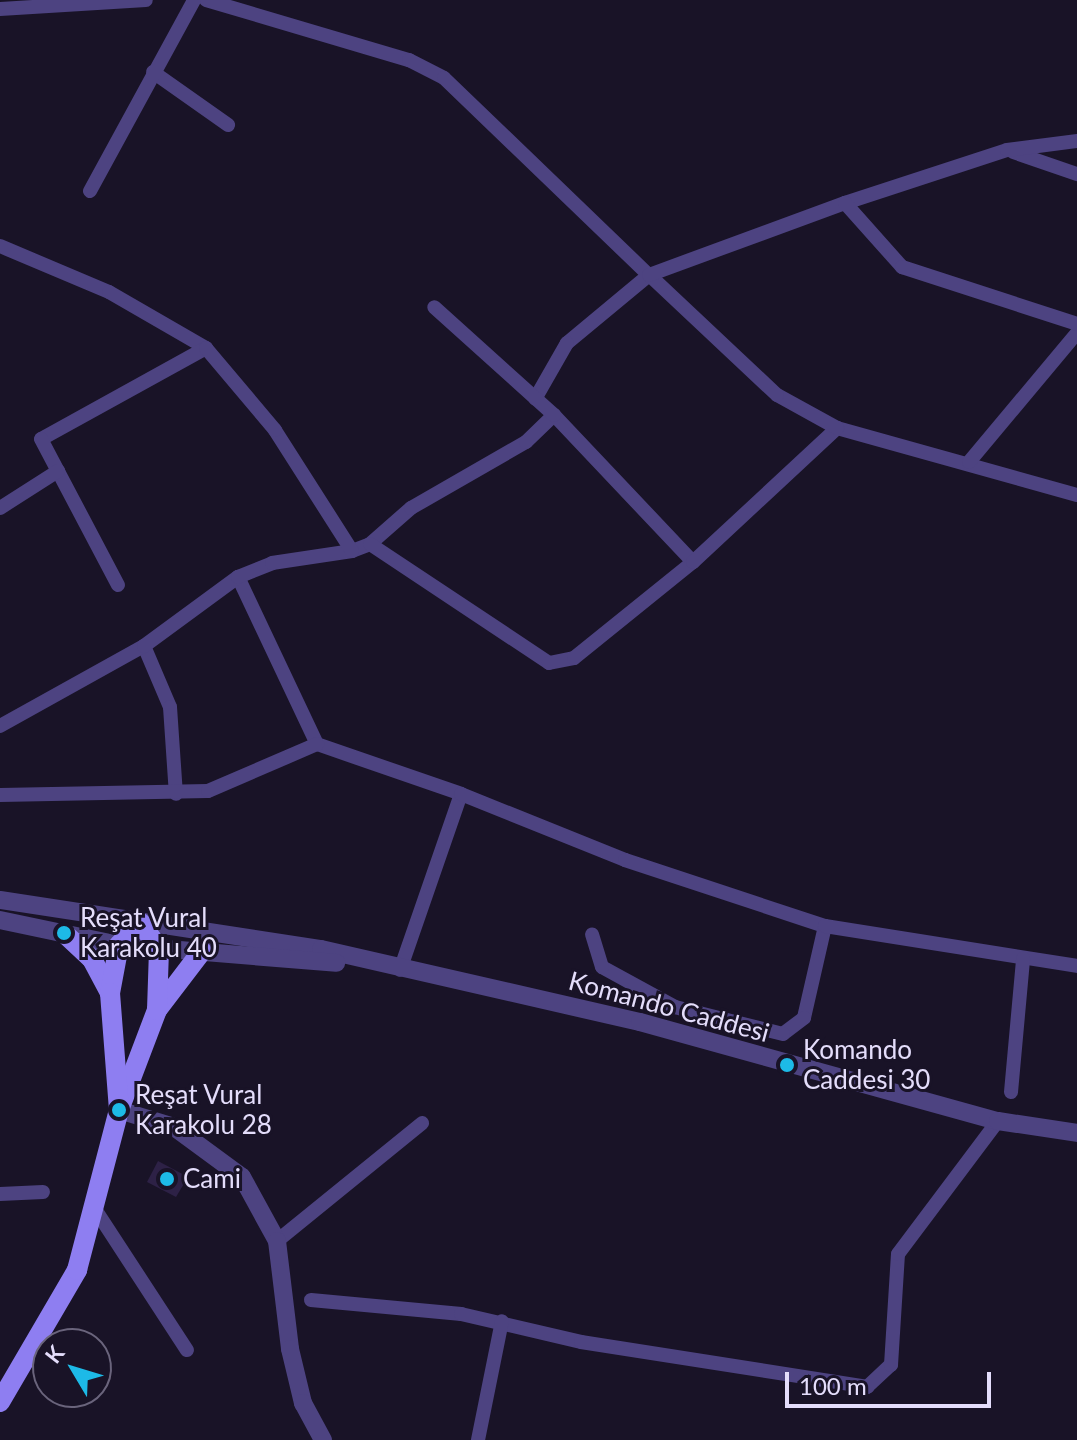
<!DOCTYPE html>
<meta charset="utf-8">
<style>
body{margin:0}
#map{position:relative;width:1077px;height:1440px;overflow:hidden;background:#191327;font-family:Lato,sans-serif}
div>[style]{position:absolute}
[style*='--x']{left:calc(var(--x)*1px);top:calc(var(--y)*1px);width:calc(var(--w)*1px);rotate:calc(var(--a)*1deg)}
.building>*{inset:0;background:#2d2146}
.minor>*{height:14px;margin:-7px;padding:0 7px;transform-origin:7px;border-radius:7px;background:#4d4381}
.tertiary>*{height:18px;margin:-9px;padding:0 9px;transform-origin:9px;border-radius:9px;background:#4d4381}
.secondary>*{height:20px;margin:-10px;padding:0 10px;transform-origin:10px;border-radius:10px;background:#8e7ef1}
.dots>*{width:22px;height:22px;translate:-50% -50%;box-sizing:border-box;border:4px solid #191327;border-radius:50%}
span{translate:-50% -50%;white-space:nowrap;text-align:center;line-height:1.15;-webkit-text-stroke:6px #191327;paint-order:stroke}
.poi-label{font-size:26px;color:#e4ddfb}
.left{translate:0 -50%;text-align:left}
.street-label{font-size:26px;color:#e4ddfb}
.north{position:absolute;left:32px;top:1328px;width:80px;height:80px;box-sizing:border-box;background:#191327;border:2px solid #6a647c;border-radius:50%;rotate:308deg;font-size:22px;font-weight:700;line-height:32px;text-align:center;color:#e4ddfb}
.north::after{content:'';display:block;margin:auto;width:28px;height:36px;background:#1dbae7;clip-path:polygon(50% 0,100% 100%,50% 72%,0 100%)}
.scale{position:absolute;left:785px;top:1372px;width:206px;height:36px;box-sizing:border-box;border:4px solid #e4ddfb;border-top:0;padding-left:10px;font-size:24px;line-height:28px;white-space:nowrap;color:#e4ddfb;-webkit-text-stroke:6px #191327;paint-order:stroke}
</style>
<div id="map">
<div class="building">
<div style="clip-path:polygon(158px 1161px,188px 1177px,176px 1197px,147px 1182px)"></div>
</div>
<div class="minor">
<div style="--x:206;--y:0;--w:212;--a:16.5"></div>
<div style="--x:409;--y:60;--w:39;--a:27"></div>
<div style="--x:444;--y:78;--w:284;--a:43.9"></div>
<div style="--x:649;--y:275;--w:107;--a:140.3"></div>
<div style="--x:567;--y:343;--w:64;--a:119.7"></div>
<div style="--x:0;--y:9;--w:146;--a:-3.5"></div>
<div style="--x:153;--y:72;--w:92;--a:35.2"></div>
<div style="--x:1013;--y:152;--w:68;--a:19"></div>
<div style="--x:90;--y:191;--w:217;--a:-61.4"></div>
<div style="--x:845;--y:203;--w:170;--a:-18.1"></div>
<div style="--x:1007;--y:150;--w:71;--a:-7.3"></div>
<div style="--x:0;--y:246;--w:118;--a:22.9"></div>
<div style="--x:109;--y:292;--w:112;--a:30"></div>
<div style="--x:206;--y:348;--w:188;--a:151.1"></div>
<div style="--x:41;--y:439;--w:165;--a:62.2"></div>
<div style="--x:837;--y:428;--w:249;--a:15.6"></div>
<div style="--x:969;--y:462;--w:168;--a:-50.1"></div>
<div style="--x:0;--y:508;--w:69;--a:-32.5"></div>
<div style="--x:370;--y:544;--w:55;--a:-41.3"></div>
<div style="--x:411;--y:508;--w:133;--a:-29.9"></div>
<div style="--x:526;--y:442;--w:39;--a:-44"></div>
<div style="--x:352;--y:551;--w:19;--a:-21"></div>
<div style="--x:370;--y:544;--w:215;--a:33.6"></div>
<div style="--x:549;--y:663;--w:25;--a:-11"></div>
<div style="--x:574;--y:658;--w:153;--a:-38.9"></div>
<div style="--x:693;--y:562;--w:202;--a:-133.4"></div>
<div style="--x:554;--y:415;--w:161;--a:-138"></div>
<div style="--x:693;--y:562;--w:197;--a:-42.9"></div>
<div style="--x:837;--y:428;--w:68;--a:-151.2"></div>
<div style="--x:777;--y:395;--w:175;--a:-136.8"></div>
<div style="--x:649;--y:275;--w:209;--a:-20.2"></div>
<div style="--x:845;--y:203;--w:86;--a:48.3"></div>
<div style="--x:902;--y:267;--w:184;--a:18"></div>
<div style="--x:238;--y:577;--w:185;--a:64.7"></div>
<div style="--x:317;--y:744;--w:152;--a:19.1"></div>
<div style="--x:461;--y:794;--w:186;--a:109.1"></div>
<div style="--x:144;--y:646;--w:66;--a:66.9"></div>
<div style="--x:170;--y:707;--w:87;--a:86.1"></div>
<div style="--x:0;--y:726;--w:165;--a:-29.1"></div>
<div style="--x:144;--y:646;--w:117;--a:-36.3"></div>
<div style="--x:238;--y:577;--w:37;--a:-22"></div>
<div style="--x:272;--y:563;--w:81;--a:-8.5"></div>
<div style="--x:352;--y:551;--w:143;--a:-122.5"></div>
<div style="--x:275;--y:430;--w:107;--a:-130.1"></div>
<div style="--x:461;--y:794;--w:177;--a:21.9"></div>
<div style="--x:625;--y:860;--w:211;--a:18.3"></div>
<div style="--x:825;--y:926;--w:94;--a:102.9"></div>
<div style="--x:804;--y:1018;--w:26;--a:143"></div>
<div style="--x:783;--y:1034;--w:111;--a:-166"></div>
<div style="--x:675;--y:1007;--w:83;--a:-151.3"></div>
<div style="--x:602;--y:967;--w:34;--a:-107"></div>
<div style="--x:0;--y:795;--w:208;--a:-1.1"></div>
<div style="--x:208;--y:791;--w:119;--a:-23.3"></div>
<div style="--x:825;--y:926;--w:255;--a:9"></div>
<div style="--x:1011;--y:1092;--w:134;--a:-84.8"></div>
<div style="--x:0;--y:1194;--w:43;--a:-2.7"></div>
<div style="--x:93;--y:1206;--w:172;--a:56.9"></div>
<div style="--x:277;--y:1241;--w:187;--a:-39.1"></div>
<div style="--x:311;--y:1300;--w:151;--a:5.3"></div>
<div style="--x:461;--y:1314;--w:123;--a:13.1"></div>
<div style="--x:581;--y:1342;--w:290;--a:8.9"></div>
<div style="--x:867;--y:1387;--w:33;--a:-43"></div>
<div style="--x:891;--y:1365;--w:111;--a:-86.4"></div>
<div style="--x:898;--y:1254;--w:166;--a:-53.1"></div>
<div style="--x:478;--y:1440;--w:121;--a:-78.6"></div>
</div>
<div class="tertiary">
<div style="--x:0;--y:900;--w:325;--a:8.7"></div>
<div style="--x:321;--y:949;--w:327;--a:12.9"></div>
<div style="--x:640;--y:1022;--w:371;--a:15.5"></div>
<div style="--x:998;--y:1121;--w:80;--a:8.6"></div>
<div style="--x:0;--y:920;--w:122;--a:11.9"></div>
<div style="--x:119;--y:945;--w:218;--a:4.7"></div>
<div style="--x:119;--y:1110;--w:58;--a:17.2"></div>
<div style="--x:174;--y:1127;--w:84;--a:36.3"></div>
<div style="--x:242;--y:1177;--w:73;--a:61.3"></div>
<div style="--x:277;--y:1241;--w:109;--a:83.1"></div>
<div style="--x:290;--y:1349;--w:56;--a:76.5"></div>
<div style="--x:303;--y:1403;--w:42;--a:61.6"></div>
</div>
<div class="secondary">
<div style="--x:64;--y:933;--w:38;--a:43"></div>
<div style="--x:92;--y:959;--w:38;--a:62"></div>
<div style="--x:157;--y:1010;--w:74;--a:-52.7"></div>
<div style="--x:0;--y:1402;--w:153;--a:-59.7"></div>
<div style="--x:77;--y:1270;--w:165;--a:-75.3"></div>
<div style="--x:119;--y:1110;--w:107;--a:-69.2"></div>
<div style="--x:157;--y:1010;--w:61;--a:-88.1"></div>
<div style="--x:159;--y:949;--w:32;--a:-125"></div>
<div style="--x:141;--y:923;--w:31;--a:135"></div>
<div style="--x:119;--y:945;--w:49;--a:100.6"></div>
<div style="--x:110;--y:993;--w:117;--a:85.6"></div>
</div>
<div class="dots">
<div style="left:64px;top:933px;background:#1dbae7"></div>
<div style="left:787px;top:1065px;background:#1dbae7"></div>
<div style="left:119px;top:1110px;background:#1dbae7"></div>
<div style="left:167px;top:1179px;background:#1dbae7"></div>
</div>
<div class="poi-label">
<span class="left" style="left:80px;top:933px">Reşat Vural<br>Karakolu 40</span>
<span class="left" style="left:803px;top:1065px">Komando<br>Caddesi 30</span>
<span class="left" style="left:135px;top:1110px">Reşat Vural<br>Karakolu 28</span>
<span class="left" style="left:183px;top:1179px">Cami</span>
</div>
<div class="street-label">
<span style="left:669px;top:1007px;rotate:15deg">Komando Caddesi</span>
</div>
<div class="north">K</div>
<div class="scale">100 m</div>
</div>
